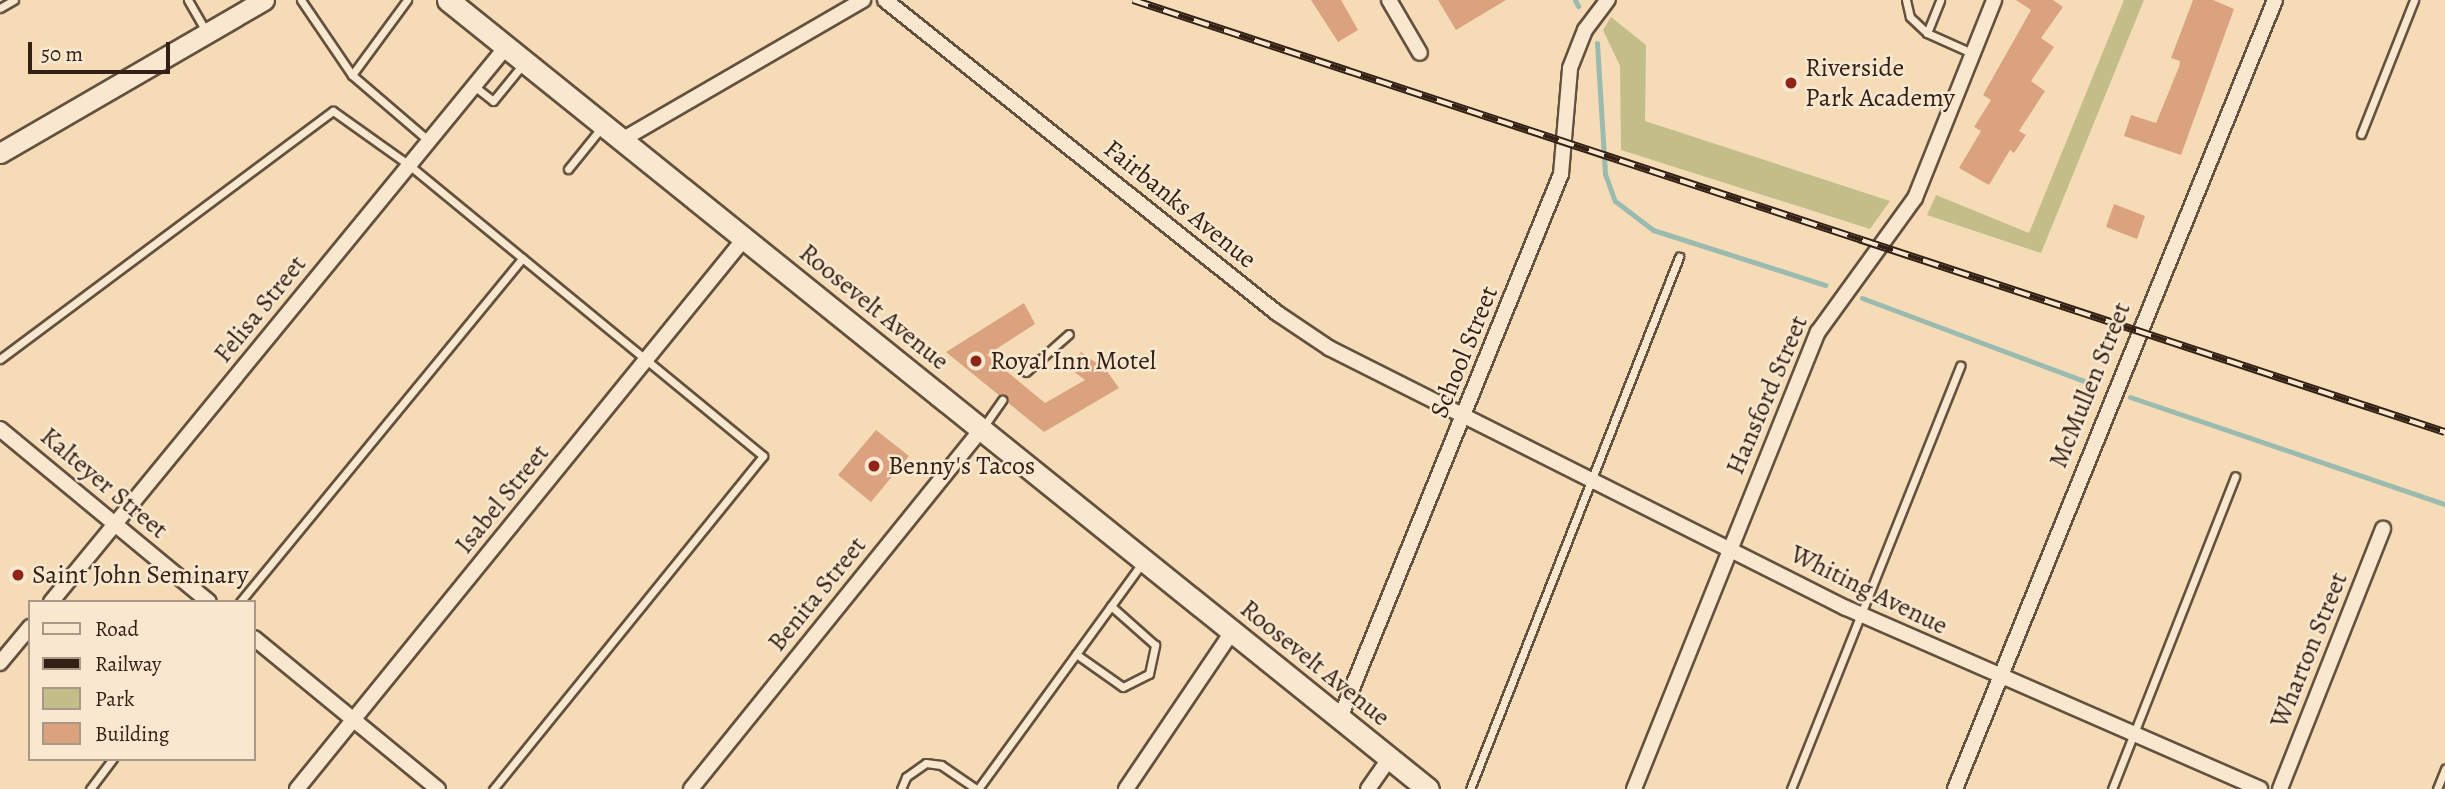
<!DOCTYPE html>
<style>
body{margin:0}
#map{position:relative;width:2445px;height:789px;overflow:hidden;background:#f5dcb6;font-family:Alegreya,serif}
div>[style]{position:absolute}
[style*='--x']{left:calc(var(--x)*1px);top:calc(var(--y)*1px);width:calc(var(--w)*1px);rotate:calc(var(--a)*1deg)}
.green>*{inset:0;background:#c3be89}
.stream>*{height:5px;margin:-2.5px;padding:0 2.5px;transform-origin:2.5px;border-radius:2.5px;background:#9cbbb0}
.building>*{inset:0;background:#dba27f}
.roads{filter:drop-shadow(2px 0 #64503e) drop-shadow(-2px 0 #64503e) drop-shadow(0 2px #64503e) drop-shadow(0 -2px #64503e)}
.service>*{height:7px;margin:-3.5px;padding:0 3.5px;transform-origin:3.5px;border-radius:3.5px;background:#f8e8d0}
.minor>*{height:14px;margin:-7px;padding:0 7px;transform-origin:7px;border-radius:7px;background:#f8e8d0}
.tertiary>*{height:19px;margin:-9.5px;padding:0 9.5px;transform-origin:9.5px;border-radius:9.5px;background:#f8e8d0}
.secondary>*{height:21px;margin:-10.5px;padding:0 10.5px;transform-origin:10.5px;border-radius:10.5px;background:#f8e8d0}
.rail>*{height:8px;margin-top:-4px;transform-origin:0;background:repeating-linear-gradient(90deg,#f8e8d0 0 16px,#342116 0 32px);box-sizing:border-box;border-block:2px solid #342116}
.dots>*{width:19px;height:19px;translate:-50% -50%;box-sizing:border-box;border:4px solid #f8e8d0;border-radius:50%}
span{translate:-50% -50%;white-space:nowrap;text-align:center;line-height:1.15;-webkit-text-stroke:5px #f8e8d0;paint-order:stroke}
.poi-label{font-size:26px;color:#342116}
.left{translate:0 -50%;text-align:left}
.street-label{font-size:26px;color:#342116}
.legend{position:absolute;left:28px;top:600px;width:228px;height:161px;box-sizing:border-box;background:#f8e8d0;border:2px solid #aa9886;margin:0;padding:9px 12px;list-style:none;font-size:21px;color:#342116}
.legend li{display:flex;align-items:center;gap:14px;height:35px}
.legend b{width:35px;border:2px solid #aa9886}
.scale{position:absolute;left:28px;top:42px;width:142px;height:32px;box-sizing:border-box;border:4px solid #342116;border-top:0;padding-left:9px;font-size:21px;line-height:24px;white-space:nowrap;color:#342116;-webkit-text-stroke:5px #f8e8d0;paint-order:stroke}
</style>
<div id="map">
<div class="green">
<div style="clip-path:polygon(2124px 0,2144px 0,2041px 253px,1927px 215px,1936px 195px,2029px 233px)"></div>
<div style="clip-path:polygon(1611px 17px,1646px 45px,1645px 121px,1890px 201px,1870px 229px,1621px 150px,1620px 66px,1603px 30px)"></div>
</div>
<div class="stream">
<div style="--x:1575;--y:0;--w:7;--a:63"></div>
<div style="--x:1597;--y:43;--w:131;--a:86.5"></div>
<div style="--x:1605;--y:174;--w:29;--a:70"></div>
<div style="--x:1615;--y:201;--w:48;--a:37.3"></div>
<div style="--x:1653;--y:230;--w:181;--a:17.7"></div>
<div style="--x:1862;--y:298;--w:249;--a:20.5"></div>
<div style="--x:2130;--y:397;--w:333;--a:18.8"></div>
</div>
<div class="building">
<div style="clip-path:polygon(1311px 0,1341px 0,1358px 30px,1338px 42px)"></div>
<div style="clip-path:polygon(1438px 0,1506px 0,1456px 30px)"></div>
<div style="clip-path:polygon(2016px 0,2053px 0,2063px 7px,2041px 38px,2054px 47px,2031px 81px,2045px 91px,2019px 131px,2026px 135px,2014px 153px,2010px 150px,1989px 185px,1959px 168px,1981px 131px,1974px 127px,1991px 100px,1983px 95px,2031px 10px)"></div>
<div style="clip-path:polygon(2193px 0,2213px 0,2234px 9px,2181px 155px,2124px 136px,2131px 115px,2156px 123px,2179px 67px,2180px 61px,2171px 58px)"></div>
<div style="clip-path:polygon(2114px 204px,2145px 216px,2137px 239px,2106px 227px)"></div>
<div style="clip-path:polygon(1024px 303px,1035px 324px,987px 355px,1045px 403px,1085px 380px,1069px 368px,1081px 352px,1106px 370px,1119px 388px,1044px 432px,946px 352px)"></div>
<div style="clip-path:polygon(876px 430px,909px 456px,871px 502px,838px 475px)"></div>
</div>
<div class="roads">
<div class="service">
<div style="--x:188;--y:0;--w:38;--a:60"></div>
<div style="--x:301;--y:0;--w:91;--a:55.8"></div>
<div style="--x:352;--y:75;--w:101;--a:40.6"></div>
<div style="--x:1906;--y:0;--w:17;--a:77"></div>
<div style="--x:1910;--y:17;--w:23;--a:43"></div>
<div style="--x:1927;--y:33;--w:49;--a:24"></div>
<div style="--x:0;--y:8;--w:16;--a:-30"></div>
<div style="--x:1927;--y:33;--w:35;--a:-68"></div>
<div style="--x:352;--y:75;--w:93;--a:-53.7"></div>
<div style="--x:474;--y:86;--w:24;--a:38"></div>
<div style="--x:493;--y:101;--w:49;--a:-50.8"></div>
<div style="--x:2361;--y:134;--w:144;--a:-68.4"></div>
<div style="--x:568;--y:169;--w:54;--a:-51"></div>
<div style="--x:0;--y:359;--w:415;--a:-36.7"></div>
<div style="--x:333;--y:111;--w:93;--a:35.4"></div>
<div style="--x:409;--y:165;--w:458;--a:39.4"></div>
<div style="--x:763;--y:456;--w:429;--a:129"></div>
<div style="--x:1026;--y:372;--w:57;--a:-41.5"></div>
<div style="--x:984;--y:426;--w:32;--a:-55"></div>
<div style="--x:240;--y:602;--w:445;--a:-50.6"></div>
<div style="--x:1076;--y:654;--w:57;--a:35.1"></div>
<div style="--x:1123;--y:687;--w:29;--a:-27"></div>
<div style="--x:1149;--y:674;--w:30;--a:-78"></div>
<div style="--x:1155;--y:645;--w:59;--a:-138.4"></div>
<div style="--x:90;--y:789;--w:38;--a:-53"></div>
<div style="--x:901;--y:789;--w:13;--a:-67"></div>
<div style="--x:906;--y:777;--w:24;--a:-35"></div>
<div style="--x:926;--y:763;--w:15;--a:8"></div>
<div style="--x:941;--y:765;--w:42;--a:34.4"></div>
<div style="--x:978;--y:789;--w:281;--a:-54"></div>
<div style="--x:1470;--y:789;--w:572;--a:-68.55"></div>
<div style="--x:1791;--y:789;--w:456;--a:-68.2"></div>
<div style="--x:2112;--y:789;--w:336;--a:-68.5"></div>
<div style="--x:2437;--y:789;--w:22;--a:-68"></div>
</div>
<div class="minor">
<div style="--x:885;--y:0;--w:502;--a:38.61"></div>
<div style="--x:1277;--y:313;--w:63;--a:33.9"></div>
<div style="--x:1329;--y:348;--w:579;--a:26.7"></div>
<div style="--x:1846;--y:608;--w:452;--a:23.6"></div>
<div style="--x:1389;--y:0;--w:61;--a:59.7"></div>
<div style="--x:620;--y:141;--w:281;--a:-30.1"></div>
<div style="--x:0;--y:429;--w:271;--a:39.6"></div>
<div style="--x:51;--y:602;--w:718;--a:-50.65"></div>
<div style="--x:254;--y:638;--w:238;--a:39.4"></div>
<div style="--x:0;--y:663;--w:47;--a:-50.2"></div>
<div style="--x:1340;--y:718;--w:587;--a:-67.89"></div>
<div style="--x:1561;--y:174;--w:106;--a:-85.1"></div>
<div style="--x:1570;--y:68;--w:41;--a:-68.5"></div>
<div style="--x:1585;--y:30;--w:38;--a:-53"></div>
<div style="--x:297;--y:789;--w:709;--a:-50.9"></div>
<div style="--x:691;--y:789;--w:461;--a:-51.1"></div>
<div style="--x:1126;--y:789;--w:189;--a:-56"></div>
<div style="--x:1368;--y:789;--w:38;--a:-55"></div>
<div style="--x:1634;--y:789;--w:493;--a:-68.1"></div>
<div style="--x:1818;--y:332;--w:165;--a:-54.1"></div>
<div style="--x:1915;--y:198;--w:213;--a:-68.2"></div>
<div style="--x:1955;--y:789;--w:851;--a:-67.92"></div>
<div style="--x:2280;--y:789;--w:280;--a:-68.4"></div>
</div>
<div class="tertiary">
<div style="--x:0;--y:153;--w:305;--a:-30.1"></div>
</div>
<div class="secondary">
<div style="--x:448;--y:0;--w:1258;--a:38.84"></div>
</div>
</div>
<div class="rail">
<div style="--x:1133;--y:0;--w:1381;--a:18.23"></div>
</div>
<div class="dots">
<div style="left:1791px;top:83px;background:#8f2418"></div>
<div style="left:976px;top:361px;background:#8f2418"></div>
<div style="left:874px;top:466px;background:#8f2418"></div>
<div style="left:18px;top:575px;background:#8f2418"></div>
</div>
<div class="poi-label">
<span class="left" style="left:1805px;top:83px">Riverside<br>Park Academy</span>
<span class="left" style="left:990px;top:361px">Royal Inn Motel</span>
<span class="left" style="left:888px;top:466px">Benny's Tacos</span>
<span class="left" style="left:32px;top:575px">Saint John Seminary</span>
</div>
<div class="street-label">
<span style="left:1180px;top:204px;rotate:39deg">Fairbanks Avenue</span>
<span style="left:874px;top:307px;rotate:39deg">Roosevelt Avenue</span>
<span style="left:260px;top:309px;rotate:-51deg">Felisa Street</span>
<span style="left:1464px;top:352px;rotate:-68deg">School Street</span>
<span style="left:2090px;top:385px;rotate:-68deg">McMullen Street</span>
<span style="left:1767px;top:395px;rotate:-67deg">Hansford Street</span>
<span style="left:104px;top:483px;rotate:40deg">Kalteyer Street</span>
<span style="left:502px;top:499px;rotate:-51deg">Isabel Street</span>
<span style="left:1869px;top:590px;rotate:26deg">Whiting Avenue</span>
<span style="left:817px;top:594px;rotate:-51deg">Benita Street</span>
<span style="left:2309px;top:650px;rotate:-68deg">Wharton Street</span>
<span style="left:1315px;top:663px;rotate:39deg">Roosevelt Avenue</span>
</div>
<ul class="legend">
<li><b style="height:9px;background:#f8e8d0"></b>Road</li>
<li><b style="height:9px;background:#342116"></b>Railway</li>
<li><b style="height:19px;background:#c3be89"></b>Park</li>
<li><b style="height:19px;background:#dba27f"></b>Building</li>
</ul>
<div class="scale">50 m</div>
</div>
